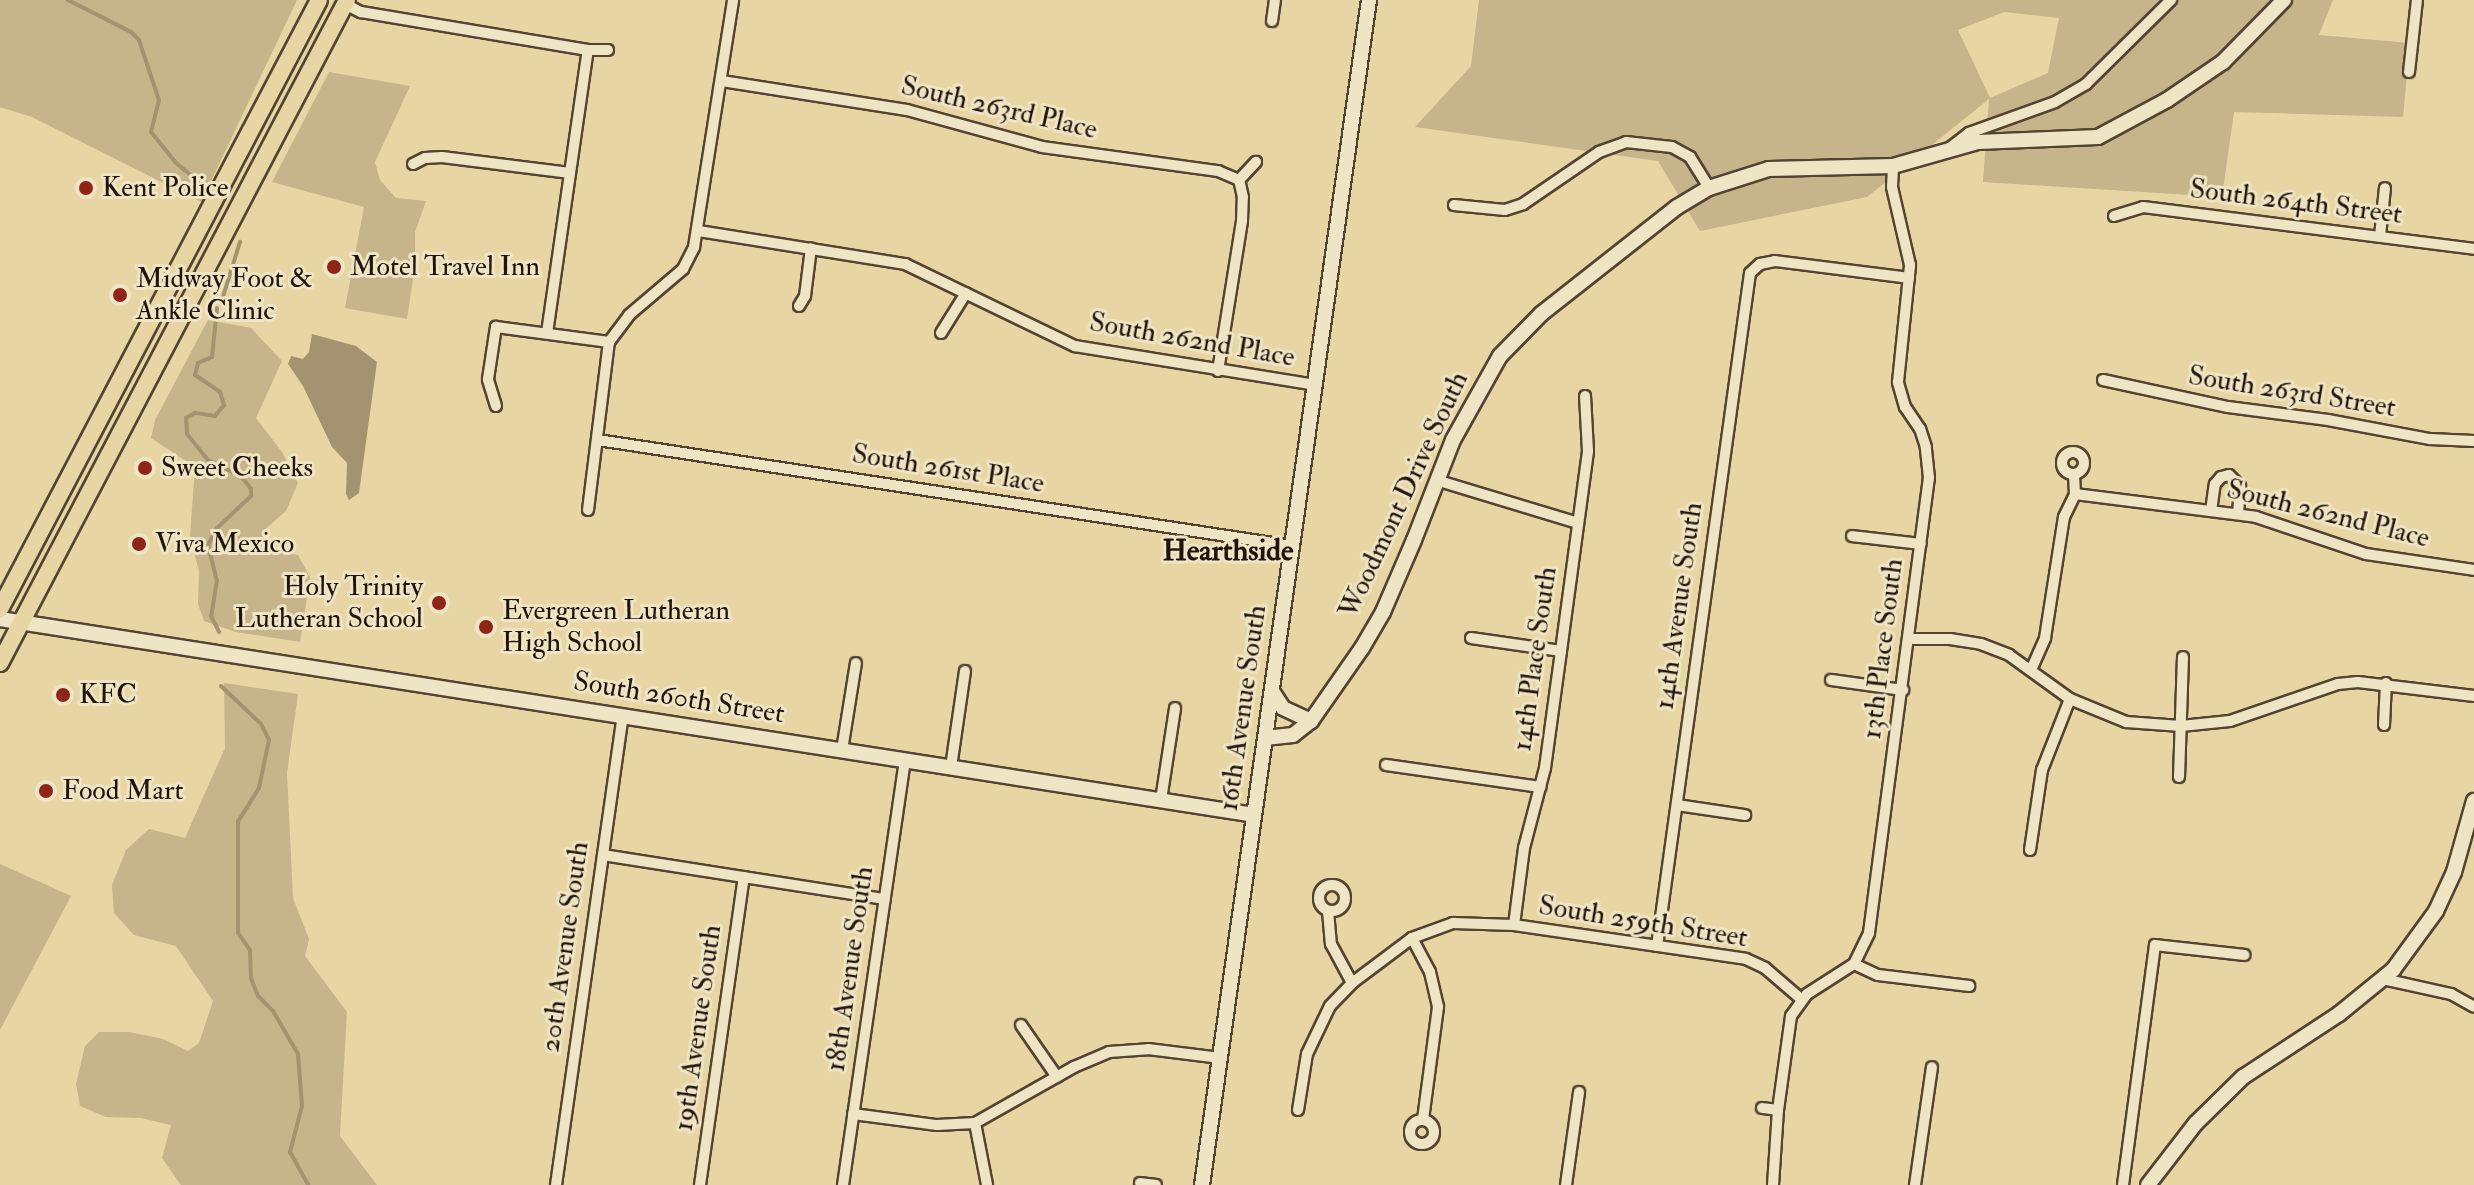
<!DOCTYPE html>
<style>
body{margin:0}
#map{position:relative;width:2474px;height:1185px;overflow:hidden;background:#e7d5a3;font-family:"IM FELL Double Pica",serif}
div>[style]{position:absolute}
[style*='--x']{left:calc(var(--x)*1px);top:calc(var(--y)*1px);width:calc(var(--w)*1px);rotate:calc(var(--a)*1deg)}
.green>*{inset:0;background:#c6b48a}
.water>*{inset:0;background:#a49370}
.stream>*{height:4px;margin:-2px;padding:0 2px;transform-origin:2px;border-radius:2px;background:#a49370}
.roads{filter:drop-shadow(2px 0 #534432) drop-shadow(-2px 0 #534432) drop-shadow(0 2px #534432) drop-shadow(0 -2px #534432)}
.minor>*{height:10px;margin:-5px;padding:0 5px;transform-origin:5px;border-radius:5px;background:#efe4c3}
.minor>.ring{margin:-5px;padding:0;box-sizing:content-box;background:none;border:10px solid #efe4c3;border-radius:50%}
.secondary>*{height:14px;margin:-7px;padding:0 7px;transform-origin:7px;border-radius:7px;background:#efe4c3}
.primary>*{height:16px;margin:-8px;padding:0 8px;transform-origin:8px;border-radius:8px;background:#e7d5a3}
.dots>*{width:22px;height:22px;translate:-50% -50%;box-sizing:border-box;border:4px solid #efe4c3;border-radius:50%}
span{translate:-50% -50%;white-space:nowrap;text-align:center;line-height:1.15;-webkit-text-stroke:6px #efe4c3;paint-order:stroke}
.street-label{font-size:28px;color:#22140d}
.poi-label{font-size:28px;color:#22140d}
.left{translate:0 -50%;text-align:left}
.right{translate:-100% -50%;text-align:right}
.neighbourhood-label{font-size:30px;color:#22140d;font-weight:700}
</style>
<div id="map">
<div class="green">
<div style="clip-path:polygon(0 0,297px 0,201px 202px,32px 117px,0 107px)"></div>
<div style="clip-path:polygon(evenodd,1479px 0,2333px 0,2319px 35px,2410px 43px,2403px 117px,2234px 112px,2222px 197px,1983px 182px,1989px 99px,1867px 197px,1700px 231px,1658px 161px,1415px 127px,1471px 66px,1479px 0,2004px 12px,2059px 18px,2048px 73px,1990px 98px,1958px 30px,2004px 12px)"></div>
<div style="clip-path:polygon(329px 72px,410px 86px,375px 162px,380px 180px,396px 198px,426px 201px,415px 232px,415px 265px,407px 319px,345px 308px,364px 207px,272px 182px)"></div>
<div style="clip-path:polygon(208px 320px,251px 328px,282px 361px,256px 418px,282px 452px,298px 483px,286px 511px,262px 532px,278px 551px,298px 555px,310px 577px,300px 642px,236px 632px,204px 621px,198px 604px,199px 571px,190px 536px,195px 467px,151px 438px,155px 420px)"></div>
<div style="clip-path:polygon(224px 683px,298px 694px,287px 773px,293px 898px,309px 939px,305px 956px,347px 1012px,340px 1136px,377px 1185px,181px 1185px,162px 1158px,171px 1125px,141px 1118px,106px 1117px,80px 1106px,76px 1084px,85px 1046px,99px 1032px,129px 1032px,163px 1039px,188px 1051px,199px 1043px,213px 1001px,176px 946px,134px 935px,114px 913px,112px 885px,126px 850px,149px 829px,185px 838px,225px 748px)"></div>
<div style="clip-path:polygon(0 864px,71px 896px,0 1030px)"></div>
</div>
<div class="water">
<div style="clip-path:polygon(312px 334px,356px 346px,377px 362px,359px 493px,349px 500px,346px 494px,347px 463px,332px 447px,303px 386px,288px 364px,291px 356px,303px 359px,309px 352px)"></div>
</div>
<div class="stream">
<div style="--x:68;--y:0;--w:71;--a:26.9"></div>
<div style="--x:131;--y:32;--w:11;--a:45"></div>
<div style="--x:139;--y:40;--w:63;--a:71.6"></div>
<div style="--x:159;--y:100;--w:33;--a:104"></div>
<div style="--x:151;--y:132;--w:38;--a:51"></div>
<div style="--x:175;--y:162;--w:39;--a:40"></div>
<div style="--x:222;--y:300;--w:61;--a:-72.8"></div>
<div style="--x:217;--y:308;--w:49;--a:95.8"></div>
<div style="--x:212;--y:357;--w:15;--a:157"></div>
<div style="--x:198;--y:363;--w:12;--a:104"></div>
<div style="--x:195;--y:375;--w:30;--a:34"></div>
<div style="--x:220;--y:392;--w:14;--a:73"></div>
<div style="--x:224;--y:405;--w:14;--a:129"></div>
<div style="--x:215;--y:416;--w:20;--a:-171"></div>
<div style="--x:195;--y:413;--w:10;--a:151"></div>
<div style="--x:186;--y:418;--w:16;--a:86"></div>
<div style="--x:187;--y:434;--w:33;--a:51"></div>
<div style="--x:208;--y:460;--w:37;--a:26"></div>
<div style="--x:241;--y:476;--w:16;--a:52"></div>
<div style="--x:251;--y:489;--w:7;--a:90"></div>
<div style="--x:251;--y:496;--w:47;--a:136.7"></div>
<div style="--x:217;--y:528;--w:19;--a:118"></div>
<div style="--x:208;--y:545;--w:36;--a:76"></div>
<div style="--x:217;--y:580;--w:36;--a:99"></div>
<div style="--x:211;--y:616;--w:18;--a:63"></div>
<div style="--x:221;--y:686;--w:55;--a:43.5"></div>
<div style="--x:261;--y:724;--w:18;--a:63"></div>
<div style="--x:269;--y:740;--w:49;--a:101.8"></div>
<div style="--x:259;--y:788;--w:39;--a:122"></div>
<div style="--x:238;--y:821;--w:112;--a:90"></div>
<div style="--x:238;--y:933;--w:21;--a:55"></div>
<div style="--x:250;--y:950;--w:28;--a:88"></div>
<div style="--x:251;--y:978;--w:19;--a:69"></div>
<div style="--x:258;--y:996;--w:21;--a:45"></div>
<div style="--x:273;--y:1011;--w:50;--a:59.8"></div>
<div style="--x:298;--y:1054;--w:52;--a:85.6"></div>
<div style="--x:302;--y:1106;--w:48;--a:104.6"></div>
<div style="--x:290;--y:1152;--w:38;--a:61"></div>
</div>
<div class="roads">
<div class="minor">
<div style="--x:345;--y:4;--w:18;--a:27"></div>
<div style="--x:361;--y:12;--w:230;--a:9.5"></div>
<div style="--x:588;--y:50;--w:20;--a:0"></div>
<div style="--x:1272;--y:21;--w:21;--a:-82"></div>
<div style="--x:2409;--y:72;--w:72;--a:-83.7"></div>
<div style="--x:722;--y:81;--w:187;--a:8.9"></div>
<div style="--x:907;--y:110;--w:140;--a:15.3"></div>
<div style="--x:1042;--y:147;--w:178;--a:7.8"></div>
<div style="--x:1218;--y:171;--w:23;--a:23"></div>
<div style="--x:1951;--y:147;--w:23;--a:-38"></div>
<div style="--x:1969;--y:133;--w:91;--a:-19.8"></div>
<div style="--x:2055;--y:102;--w:36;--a:-30"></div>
<div style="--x:2086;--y:84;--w:120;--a:-44.7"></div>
<div style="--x:413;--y:164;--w:13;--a:-27"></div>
<div style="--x:425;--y:158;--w:17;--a:-3"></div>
<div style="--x:442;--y:157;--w:129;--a:7.1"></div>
<div style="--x:1239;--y:180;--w:25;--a:-47"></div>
<div style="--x:1454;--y:205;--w:51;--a:5.6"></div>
<div style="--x:1505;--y:210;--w:19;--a:-18"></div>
<div style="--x:1523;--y:204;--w:92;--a:-34.4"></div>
<div style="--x:1599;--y:152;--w:29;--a:-20"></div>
<div style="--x:1626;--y:142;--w:46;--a:6.2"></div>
<div style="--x:1672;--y:147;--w:21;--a:29"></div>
<div style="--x:1690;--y:157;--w:36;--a:58"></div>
<div style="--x:2114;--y:216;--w:30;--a:-17"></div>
<div style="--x:2143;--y:207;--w:334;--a:7.2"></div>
<div style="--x:699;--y:231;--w:209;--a:9.1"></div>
<div style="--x:905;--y:264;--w:189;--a:25.8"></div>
<div style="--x:1075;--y:346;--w:243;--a:9.2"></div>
<div style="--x:2380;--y:236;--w:48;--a:-84.1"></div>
<div style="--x:799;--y:306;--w:12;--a:-59"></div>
<div style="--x:805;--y:296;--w:48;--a:-82.9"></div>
<div style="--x:547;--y:333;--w:286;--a:-81.8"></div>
<div style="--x:941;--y:333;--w:47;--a:-58"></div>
<div style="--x:1218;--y:371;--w:152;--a:-80.9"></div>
<div style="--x:1242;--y:221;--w:24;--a:-88"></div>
<div style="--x:1243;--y:197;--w:17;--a:-103"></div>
<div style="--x:2103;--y:380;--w:128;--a:12.2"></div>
<div style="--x:2228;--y:407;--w:101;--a:7.4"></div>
<div style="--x:2328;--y:420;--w:104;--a:10.6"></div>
<div style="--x:2430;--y:439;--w:44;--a:2.6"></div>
<div style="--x:496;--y:406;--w:28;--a:-107"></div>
<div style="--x:488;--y:379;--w:53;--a:-81.3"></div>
<div style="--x:496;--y:327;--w:114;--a:7.6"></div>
<div style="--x:598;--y:440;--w:702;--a:8.68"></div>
<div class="ring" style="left:2062px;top:452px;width:12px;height:12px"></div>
<div style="--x:1439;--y:481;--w:145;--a:16.8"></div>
<div style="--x:2075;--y:494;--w:182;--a:7.2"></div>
<div style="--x:2256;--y:517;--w:116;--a:18.6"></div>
<div style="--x:2366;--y:554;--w:109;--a:8.4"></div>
<div style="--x:588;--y:510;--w:169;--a:-82.9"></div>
<div style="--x:609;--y:342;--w:34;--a:-53"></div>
<div style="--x:629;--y:315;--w:71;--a:-40.4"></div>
<div style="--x:683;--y:269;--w:25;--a:-63"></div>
<div style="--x:694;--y:247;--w:250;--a:-81"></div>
<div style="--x:2211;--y:511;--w:27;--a:-82"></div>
<div style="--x:2215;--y:484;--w:9;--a:-49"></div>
<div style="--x:2221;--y:477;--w:8;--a:-14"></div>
<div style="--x:2229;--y:475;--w:16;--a:45"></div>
<div style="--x:2240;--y:486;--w:28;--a:94"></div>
<div style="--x:1852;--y:536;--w:69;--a:6.6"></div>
<div style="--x:1471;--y:638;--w:91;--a:8.2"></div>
<div style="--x:1910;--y:639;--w:40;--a:0"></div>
<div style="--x:1950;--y:639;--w:31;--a:9"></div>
<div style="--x:1981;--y:644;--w:30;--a:21"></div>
<div style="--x:2009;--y:655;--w:75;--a:35.8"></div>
<div style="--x:2070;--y:699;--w:61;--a:22.3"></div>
<div style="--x:2126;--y:722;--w:55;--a:4.2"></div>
<div style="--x:2181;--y:726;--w:49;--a:-5.8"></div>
<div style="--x:2230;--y:721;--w:114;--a:-18.9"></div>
<div style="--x:2338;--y:684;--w:20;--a:-6"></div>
<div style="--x:2358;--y:682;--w:117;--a:6.9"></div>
<div style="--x:2031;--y:670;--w:35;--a:-66"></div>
<div style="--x:2045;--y:638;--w:122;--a:-81.1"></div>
<div style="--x:2064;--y:517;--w:25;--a:-64"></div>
<div style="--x:2075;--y:494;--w:19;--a:-93"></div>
<div style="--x:1831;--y:680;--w:73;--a:7.9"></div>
<div style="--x:2384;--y:725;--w:42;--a:-87.3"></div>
<div style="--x:842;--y:750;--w:88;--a:-80.9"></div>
<div style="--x:1386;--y:765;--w:156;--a:8.1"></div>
<div style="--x:951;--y:767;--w:97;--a:-81.7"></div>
<div style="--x:2179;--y:777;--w:120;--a:-88.1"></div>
<div style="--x:1161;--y:800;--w:93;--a:-81.3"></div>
<div style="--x:1677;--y:805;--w:69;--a:8.4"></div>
<div style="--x:2030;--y:850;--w:81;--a:-81.5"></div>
<div style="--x:2042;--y:770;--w:76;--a:-68.5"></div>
<div style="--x:603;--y:855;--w:285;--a:8.9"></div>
<div class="ring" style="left:1319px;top:885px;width:16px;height:16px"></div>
<div style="--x:1328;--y:911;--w:33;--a:85"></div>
<div style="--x:1331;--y:944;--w:44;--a:61.7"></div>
<div style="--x:1514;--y:925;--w:78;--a:-82.6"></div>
<div style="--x:1524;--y:848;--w:83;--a:-75.3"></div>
<div style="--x:1545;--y:768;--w:118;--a:-82.2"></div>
<div style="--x:1561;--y:651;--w:202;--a:-82.3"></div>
<div style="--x:1588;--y:451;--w:55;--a:-93.1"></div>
<div style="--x:1412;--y:938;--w:38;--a:62"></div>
<div style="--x:1430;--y:972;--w:36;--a:77"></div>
<div style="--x:1438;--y:1007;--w:114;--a:97.6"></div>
<div style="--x:1657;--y:946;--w:679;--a:-82.13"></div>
<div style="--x:1750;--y:273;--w:13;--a:-42"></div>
<div style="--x:1760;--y:264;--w:15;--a:-11"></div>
<div style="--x:1775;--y:261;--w:135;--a:7.2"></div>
<div style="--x:1854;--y:964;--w:26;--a:25"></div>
<div style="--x:1878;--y:975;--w:92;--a:6.9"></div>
<div style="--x:2383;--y:979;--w:70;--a:12.4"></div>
<div style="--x:2451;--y:994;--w:26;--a:29"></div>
<div style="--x:1021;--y:1025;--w:63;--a:55.3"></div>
<div style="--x:1762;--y:1108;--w:16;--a:7"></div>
<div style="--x:1298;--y:1110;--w:57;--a:-80.9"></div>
<div style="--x:1307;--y:1054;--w:53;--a:-64.4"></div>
<div style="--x:1330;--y:1006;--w:32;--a:-46"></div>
<div style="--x:1352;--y:983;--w:75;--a:-36.9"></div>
<div style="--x:1412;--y:938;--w:44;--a:-20.1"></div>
<div style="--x:1453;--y:923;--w:61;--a:1.9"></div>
<div style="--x:1514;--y:925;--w:234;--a:8.3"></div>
<div style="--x:1746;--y:959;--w:21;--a:25"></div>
<div style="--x:1765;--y:968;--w:48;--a:40.7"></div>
<div style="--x:853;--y:1114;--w:85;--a:7.5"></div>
<div style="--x:937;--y:1125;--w:38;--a:-3"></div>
<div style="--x:975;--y:1123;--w:114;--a:-29.5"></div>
<div style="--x:1074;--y:1067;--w:38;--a:-23"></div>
<div style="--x:1109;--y:1052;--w:39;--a:-4"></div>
<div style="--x:1148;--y:1049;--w:73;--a:7.1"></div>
<div class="ring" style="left:1410px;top:1120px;width:14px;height:14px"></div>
<div style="--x:975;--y:1123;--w:63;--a:79"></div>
<div style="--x:1140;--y:1183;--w:16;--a:7"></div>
<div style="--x:556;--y:1185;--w:474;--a:-81.9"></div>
<div style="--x:700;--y:1185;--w:311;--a:-81.9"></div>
<div style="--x:843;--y:1185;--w:429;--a:-81.7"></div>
<div style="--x:1566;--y:1185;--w:94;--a:-82"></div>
<div style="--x:1773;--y:1185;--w:75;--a:-86.2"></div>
<div style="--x:1778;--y:1110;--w:95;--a:-82.1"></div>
<div style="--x:1791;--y:1016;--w:27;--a:-54"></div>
<div style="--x:1807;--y:994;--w:56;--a:-32.6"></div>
<div style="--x:1854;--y:964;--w:34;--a:-64"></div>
<div style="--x:1869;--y:933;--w:459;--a:-82.5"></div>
<div style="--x:1929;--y:478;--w:31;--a:-96"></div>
<div style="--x:1926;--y:447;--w:19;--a:-108"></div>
<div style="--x:1920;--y:429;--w:27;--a:-124"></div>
<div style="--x:1905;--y:407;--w:26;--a:-106"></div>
<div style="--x:1898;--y:382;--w:118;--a:-84.1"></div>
<div style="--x:1910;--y:265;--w:80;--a:-103"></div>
<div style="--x:1892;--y:187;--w:21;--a:-87"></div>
<div style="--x:1915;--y:1185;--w:119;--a:-81.8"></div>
<div style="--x:2123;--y:1185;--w:242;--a:-82.4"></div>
<div style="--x:2155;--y:945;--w:90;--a:6.4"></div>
</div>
<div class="secondary">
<div style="--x:0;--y:619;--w:1269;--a:8.88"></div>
<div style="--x:1272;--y:691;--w:20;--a:57"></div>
<div style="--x:1283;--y:708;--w:31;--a:25"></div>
<div style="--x:1265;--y:738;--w:28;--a:-6"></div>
<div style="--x:1293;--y:735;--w:23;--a:-38"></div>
<div style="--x:1311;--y:721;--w:89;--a:-55.1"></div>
<div style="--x:1362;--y:648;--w:42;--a:-59.7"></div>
<div style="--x:1383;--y:612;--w:78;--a:-66.7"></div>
<div style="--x:1414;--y:540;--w:107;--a:-68.7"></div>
<div style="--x:1453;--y:440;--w:96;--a:-60.8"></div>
<div style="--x:1500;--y:356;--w:59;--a:-45.7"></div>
<div style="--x:1541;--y:314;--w:173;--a:-38.2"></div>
<div style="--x:1677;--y:207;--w:37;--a:-31"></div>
<div style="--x:1709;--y:188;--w:63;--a:-17.6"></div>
<div style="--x:1769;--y:169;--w:124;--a:-1.4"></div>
<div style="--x:1893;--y:166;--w:88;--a:-15.8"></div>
<div style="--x:1978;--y:142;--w:120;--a:-2.4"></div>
<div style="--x:2098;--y:137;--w:78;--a:-28.2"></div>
<div style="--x:2167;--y:100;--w:68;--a:-34.2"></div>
<div style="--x:2223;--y:62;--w:87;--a:-45.5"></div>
<div style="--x:1202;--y:1185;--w:1197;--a:-81.98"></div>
<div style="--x:2148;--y:1185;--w:78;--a:-52.3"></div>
<div style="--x:2196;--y:1123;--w:66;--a:-44.4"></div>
<div style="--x:2243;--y:1077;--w:115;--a:-33.3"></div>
<div style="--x:2339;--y:1014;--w:70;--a:-39.2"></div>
<div style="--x:2393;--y:970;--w:73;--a:-53.9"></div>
<div style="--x:2436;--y:911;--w:43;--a:-65.2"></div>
<div style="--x:2454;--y:872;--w:74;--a:-74.3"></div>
</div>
<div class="primary">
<div style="--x:0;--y:609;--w:687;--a:-62.35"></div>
<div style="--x:0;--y:663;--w:748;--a:-62.37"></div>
</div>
</div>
<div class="dots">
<div style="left:86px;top:188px;background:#8f2418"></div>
<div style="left:334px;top:267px;background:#8f2418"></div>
<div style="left:120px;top:295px;background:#8f2418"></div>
<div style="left:145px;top:468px;background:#8f2418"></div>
<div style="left:139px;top:544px;background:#8f2418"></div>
<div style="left:439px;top:603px;background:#8f2418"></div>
<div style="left:486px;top:627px;background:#8f2418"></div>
<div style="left:63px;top:695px;background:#8f2418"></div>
<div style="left:46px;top:791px;background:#8f2418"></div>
</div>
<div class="street-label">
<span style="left:999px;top:108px;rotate:13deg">South 263rd Place</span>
<span style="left:2296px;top:202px;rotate:7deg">South 264th Street</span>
<span style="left:1192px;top:340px;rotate:10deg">South 262nd Place</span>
<span style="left:2292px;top:392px;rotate:9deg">South 263rd Street</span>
<span style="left:948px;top:469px;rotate:9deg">South 261st Place</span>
<span style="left:1404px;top:495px;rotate:-65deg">Woodmont Drive South</span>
<span style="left:2328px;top:514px;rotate:14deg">South 262nd Place</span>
<span style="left:1679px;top:606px;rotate:-82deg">14th Avenue South</span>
<span style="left:1883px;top:649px;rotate:-83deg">13th Place South</span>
<span style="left:1535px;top:659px;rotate:-82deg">14th Place South</span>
<span style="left:679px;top:698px;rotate:9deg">South 260th Street</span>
<span style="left:1243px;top:708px;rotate:-82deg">16th Avenue South</span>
<span style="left:1643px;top:922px;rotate:9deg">South 259th Street</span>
<span style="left:565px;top:947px;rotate:-82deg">20th Avenue South</span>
<span style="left:850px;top:969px;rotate:-82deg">18th Avenue South</span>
<span style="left:698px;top:1028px;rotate:-82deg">19th Avenue South</span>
</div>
<div class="poi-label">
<span class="left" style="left:102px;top:188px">Kent Police</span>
<span class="left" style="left:350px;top:267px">Motel Travel Inn</span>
<span class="left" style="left:136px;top:295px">Midway Foot &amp;<br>Ankle Clinic</span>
<span class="left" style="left:161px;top:468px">Sweet Cheeks</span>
<span class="left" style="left:155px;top:544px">Viva Mexico</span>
<span class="right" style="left:423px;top:603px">Holy Trinity<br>Lutheran School</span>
<span class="left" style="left:502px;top:627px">Evergreen Lutheran<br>High School</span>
<span class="left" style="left:79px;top:695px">KFC</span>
<span class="left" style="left:62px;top:791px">Food Mart</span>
</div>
<div class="neighbourhood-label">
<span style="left:1228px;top:551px">Hearthside</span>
</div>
</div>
